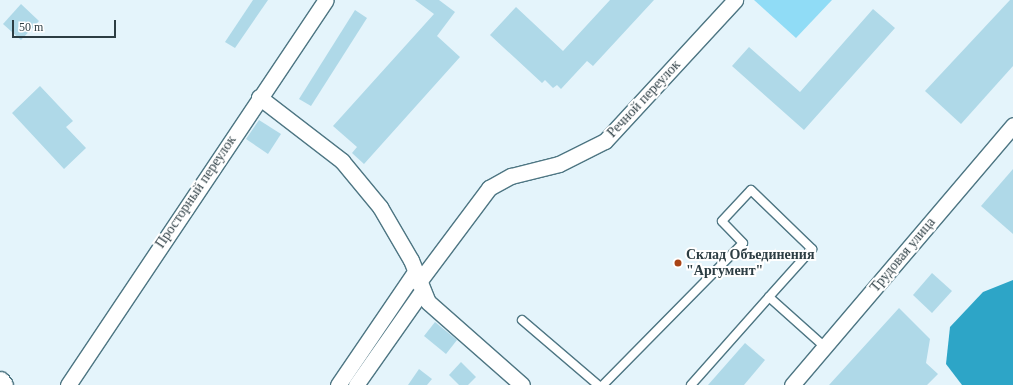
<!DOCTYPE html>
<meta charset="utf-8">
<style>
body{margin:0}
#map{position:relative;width:1013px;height:385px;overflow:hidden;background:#e4f4fb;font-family:"Times New Roman",serif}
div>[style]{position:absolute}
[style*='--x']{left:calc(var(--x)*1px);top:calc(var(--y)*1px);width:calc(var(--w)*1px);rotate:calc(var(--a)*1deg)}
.green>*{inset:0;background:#90dcf6}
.water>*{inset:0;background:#2da5c7}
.building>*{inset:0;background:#afd9e8}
.roads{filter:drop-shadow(1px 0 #4e7683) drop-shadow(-1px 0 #4e7683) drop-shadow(0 1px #4e7683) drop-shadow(0 -1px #4e7683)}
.service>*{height:8px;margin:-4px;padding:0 4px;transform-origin:4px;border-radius:4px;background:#fff}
.minor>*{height:15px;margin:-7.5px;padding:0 7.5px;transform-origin:7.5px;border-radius:7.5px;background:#fff}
.tertiary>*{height:19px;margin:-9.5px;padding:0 9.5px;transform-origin:9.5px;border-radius:9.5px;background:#fff}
.dots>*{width:11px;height:11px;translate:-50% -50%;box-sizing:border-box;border:2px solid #fff;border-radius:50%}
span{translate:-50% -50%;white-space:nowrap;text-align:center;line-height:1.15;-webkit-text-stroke:4px #fff;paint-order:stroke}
.street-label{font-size:14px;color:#2c3d43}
.poi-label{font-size:14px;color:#2c3d43;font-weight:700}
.left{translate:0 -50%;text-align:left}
.scale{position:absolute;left:12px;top:20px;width:104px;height:18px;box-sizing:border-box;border:2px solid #2c3d43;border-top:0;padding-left:5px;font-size:12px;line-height:14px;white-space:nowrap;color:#2c3d43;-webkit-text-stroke:3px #fff;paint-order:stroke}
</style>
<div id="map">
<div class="green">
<div style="clip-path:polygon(754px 0,832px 0,796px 38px)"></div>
</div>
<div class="water">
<div style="clip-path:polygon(1013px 280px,1013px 385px,962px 385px,946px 364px,950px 327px,983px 292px)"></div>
</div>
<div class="building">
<div style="clip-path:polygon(253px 0,268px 0,235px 48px,225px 42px)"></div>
<div style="clip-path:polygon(415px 0,439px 0,455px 12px,437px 36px,460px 57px,364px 164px,352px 153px,357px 147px,333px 126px,434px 14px)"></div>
<div style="clip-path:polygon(610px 0,654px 0,593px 66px,587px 61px,561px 89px,557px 85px,553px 88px,545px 80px,542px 83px,490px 35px,516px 7px,563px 51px)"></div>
<div style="clip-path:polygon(1010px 0,1013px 0,1013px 66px,961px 124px,925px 91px)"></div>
<div style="clip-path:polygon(21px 4px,39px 21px,21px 40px,3px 24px)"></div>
<div style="clip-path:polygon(873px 9px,895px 28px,804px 130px,732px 66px,749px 47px,800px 92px)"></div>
<div style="clip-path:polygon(355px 10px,367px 18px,311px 106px,299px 99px)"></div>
<div style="clip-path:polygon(40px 86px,73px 121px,66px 127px,86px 148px,64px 169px,12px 113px)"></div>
<div style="clip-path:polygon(259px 120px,281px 134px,268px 154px,246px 139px)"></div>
<div style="clip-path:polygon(1013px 169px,1013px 234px,981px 206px)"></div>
<div style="clip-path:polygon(932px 273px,952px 291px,932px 313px,913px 295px)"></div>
<div style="clip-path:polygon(899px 308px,930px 339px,926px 363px,938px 374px,927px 385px,829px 385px)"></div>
<div style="clip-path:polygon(435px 322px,457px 340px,446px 354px,424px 336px)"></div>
<div style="clip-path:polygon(745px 343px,765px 360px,744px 385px,708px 385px)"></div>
<div style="clip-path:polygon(461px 362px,476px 377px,468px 385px,459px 385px,449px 375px)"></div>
<div style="clip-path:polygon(419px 369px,432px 379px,427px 385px,408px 385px)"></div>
</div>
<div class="roads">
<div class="service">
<div style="--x:522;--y:320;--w:100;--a:40.5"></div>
<div style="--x:603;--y:385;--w:199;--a:-45.4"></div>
<div style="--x:743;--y:243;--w:30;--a:-134"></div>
<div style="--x:722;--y:221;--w:42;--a:-46.9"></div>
<div style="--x:751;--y:190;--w:85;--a:44"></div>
<div style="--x:812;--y:249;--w:64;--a:131.9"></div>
<div style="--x:769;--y:297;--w:75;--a:41.8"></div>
<div style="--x:691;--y:385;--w:118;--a:-48.4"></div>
</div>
<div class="minor">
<div style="--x:259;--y:97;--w:105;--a:37.6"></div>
<div style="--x:342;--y:161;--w:60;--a:50.4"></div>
<div style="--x:380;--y:207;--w:61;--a:59.7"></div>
<div style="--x:411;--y:260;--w:45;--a:68"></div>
<div style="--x:428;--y:302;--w:125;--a:41.4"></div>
<div style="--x:418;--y:283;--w:119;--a:-53.2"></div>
<div style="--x:489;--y:188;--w:25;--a:-29"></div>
<div style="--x:511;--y:176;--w:49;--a:-14"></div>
<div style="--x:559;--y:164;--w:51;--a:-26.6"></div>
<div style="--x:605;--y:141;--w:192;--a:-47.3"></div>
<div style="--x:68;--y:385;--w:463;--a:-56.2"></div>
<div style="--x:338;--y:385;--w:135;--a:-55.8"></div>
<div style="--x:356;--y:385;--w:115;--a:-54.9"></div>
<div style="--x:792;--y:385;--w:341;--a:-49.6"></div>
</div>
<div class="tertiary">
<div style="--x:0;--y:381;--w:5;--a:53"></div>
</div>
</div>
<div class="dots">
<div style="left:678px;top:263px;background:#a94416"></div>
</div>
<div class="street-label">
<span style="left:644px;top:99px;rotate:-47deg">Речной переулок</span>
<span style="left:196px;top:192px;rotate:-56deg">Просторный переулок</span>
<span style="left:903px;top:255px;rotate:-50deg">Трудовая улица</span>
</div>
<div class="poi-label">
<span class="left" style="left:686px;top:263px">Склад Объединения<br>"Аргумент"</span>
</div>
<div class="scale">50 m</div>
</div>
